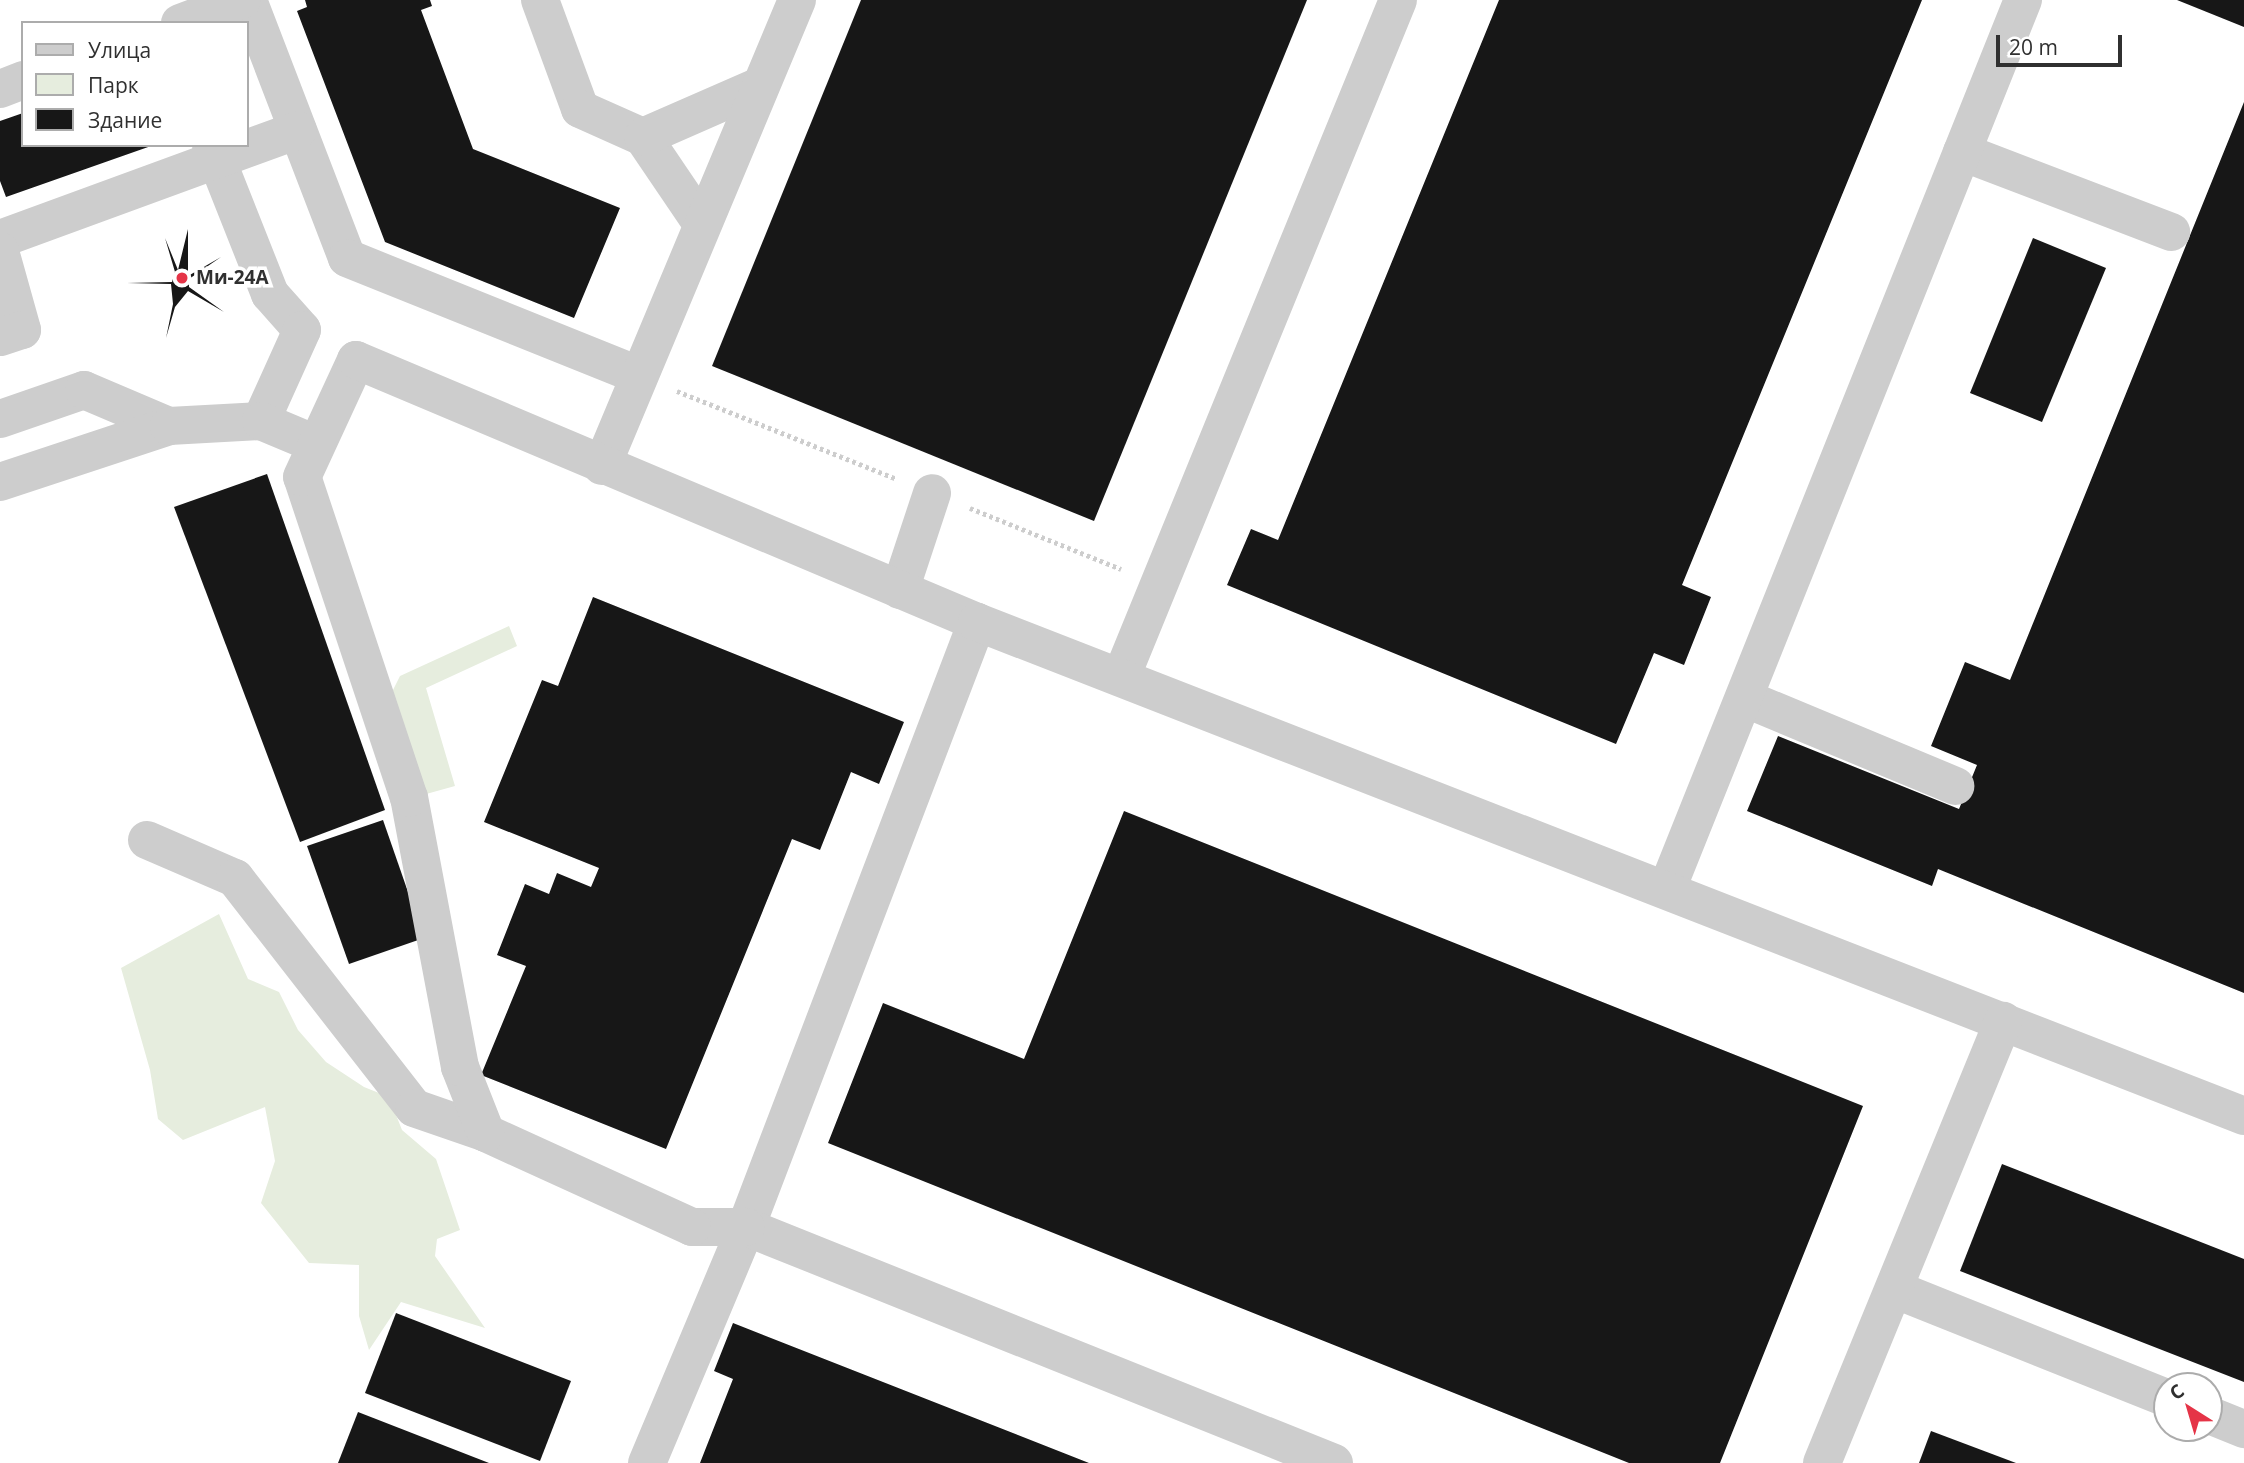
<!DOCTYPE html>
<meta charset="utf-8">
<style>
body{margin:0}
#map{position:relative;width:2244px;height:1463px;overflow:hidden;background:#fff;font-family:"Open Sans",sans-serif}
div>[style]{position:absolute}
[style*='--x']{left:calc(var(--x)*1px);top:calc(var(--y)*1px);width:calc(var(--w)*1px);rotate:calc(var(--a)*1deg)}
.green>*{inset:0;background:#e6edde}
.building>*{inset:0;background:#171717}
.path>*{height:4.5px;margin-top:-2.25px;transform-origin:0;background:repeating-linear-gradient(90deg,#cdcdcd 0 3.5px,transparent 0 7px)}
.minor>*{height:38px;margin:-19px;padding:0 19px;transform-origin:19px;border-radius:19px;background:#cdcdcd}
.dots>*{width:19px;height:19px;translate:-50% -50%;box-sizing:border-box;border:4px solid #fff;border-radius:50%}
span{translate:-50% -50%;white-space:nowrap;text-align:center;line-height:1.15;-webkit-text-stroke:7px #fff;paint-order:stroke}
.poi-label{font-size:19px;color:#303030;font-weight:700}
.left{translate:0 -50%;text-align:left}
.legend{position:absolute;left:21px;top:21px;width:228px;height:126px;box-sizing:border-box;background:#fff;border:2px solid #acacac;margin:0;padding:9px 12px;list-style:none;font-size:21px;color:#303030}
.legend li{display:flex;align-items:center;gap:14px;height:35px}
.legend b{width:35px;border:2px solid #acacac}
.north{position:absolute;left:2153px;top:1372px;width:70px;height:70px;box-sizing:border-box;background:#fff;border:2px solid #acacac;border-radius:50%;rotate:323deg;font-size:19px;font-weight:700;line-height:28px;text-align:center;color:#303030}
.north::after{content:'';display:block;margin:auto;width:24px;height:32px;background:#e53447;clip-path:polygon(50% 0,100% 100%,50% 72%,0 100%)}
.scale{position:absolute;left:1996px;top:35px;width:126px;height:32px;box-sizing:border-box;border:4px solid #303030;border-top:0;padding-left:9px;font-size:21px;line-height:24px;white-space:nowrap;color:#303030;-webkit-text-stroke:5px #fff;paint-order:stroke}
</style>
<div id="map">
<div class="green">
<div style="clip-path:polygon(509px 626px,517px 646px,426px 688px,455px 786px,419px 796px,390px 696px,400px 676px)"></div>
<div style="clip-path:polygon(219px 914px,248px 979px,279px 992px,298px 1030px,326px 1062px,364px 1087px,389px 1097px,402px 1130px,436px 1159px,460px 1230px,437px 1239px,435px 1256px,485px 1328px,401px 1302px,369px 1350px,359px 1316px,359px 1265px,309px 1263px,261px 1203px,275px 1161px,265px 1107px,183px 1140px,158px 1119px,150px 1070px,121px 968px)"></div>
</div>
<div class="building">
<div style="clip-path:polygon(305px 0,430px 0,432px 6px,421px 10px,473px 149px,620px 208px,574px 318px,385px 242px,297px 11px,307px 7px)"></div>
<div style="clip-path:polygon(861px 0,1307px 0,1094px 521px,712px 366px)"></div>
<div style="clip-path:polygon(1499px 0,1922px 0,1682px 585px,1711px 597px,1684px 665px,1654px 653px,1616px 744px,1227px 585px,1251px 529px,1278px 540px)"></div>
<div style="clip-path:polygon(2177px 0,2244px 0,2244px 27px)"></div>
<div style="clip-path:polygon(2244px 102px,2244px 993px,1938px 869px,1932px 886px,1747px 811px,1778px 736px,1959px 809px,1977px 765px,1931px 746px,1965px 662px,2010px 680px)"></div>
<div style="clip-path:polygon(23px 113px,23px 145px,151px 146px,6px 197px,0 181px,0 121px)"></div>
<div style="clip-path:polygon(188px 229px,188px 276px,221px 257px,189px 279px,189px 287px,224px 312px,188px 291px,175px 307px,166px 338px,173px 304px,171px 284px,127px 283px,172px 282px,175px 272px,165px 238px,178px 270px)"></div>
<div style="clip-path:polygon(2033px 238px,2106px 268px,2042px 422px,1970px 393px)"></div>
<div style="clip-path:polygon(267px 474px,385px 810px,300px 842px,174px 507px)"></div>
<div style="clip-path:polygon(593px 597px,904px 722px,879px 784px,851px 772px,820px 850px,792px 839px,666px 1149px,481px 1075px,526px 966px,497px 955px,525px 884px,549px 894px,557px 873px,591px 887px,599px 868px,484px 822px,542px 680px,558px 686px)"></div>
<div style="clip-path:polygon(1124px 811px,1863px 1106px,1720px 1463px,1629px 1463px,828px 1143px,883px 1003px,1024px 1059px)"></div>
<div style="clip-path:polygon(383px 820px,424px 938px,349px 964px,307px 846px)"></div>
<div style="clip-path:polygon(2002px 1164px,2244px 1259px,2244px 1382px,1960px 1271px)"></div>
<div style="clip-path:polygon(396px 1313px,571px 1381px,540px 1461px,365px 1393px)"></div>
<div style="clip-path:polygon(733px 1323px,1089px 1463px,700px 1463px,733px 1379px,714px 1371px)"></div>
<div style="clip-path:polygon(358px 1412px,489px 1463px,338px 1463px)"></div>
<div style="clip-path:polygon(1931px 1431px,2016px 1463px,1919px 1463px)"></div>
</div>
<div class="path">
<div style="--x:677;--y:391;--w:237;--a:21.8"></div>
<div style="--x:970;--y:508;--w:163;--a:22"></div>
</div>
<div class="minor">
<div style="--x:248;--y:0;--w:276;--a:69"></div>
<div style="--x:347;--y:258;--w:314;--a:21.9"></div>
<div style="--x:540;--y:0;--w:116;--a:69.8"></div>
<div style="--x:580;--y:109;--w:69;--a:24"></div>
<div style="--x:643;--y:137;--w:105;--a:55.9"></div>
<div style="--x:180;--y:23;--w:66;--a:-20.4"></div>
<div style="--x:0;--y:89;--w:25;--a:-21"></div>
<div style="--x:643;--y:137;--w:128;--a:-23.6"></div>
<div style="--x:211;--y:145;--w:160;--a:68.4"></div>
<div style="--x:270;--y:294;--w:48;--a:48.4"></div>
<div style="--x:302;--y:330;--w:100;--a:114.3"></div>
<div style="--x:1962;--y:152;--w:224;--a:20.9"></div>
<div style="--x:0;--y:239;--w:317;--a:-20.1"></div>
<div style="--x:0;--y:251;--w:82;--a:74.4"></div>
<div style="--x:22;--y:330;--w:23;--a:162"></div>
<div style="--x:0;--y:419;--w:89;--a:-19"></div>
<div style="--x:84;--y:390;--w:92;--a:23"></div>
<div style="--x:602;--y:466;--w:505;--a:-67.29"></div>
<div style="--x:0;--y:482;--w:178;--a:-18.3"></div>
<div style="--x:169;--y:426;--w:92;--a:-3.1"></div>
<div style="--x:261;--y:421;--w:60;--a:22.7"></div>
<div style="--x:900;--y:590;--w:102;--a:-71.7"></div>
<div style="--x:1122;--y:675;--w:729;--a:-67.76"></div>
<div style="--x:1744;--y:698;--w:229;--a:22.6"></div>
<div style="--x:147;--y:840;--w:96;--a:23.4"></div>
<div style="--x:235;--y:878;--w:291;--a:52.1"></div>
<div style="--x:414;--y:1108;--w:76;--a:19.1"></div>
<div style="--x:1667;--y:889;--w:958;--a:-68.18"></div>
<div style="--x:1894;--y:1289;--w:294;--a:21.8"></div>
<div style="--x:2209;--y:1415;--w:38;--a:22"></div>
<div style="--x:647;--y:1463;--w:256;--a:-67.2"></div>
<div style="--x:746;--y:1227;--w:648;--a:-69.1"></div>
<div style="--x:1334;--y:1463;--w:634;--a:-158.13"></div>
<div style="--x:746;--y:1227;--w:54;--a:180"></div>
<div style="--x:692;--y:1227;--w:226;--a:-155.5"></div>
<div style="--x:486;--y:1133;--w:71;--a:-111.5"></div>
<div style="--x:460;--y:1067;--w:274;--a:-100.7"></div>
<div style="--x:409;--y:798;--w:338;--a:-108.4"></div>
<div style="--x:302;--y:477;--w:129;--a:-65.2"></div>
<div style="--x:356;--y:360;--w:674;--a:22.87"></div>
<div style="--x:977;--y:622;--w:1360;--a:21.3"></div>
<div style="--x:1822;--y:1463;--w:478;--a:-67.7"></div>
</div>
<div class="dots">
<div style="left:182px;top:278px;background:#e53447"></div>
</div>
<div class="poi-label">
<span class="left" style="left:196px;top:278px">Ми-24А</span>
</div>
<ul class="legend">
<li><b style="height:9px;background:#cdcdcd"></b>Улица</li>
<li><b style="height:19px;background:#e6edde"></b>Парк</li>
<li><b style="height:19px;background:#171717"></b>Здание</li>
</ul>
<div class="north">С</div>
<div class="scale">20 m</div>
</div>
